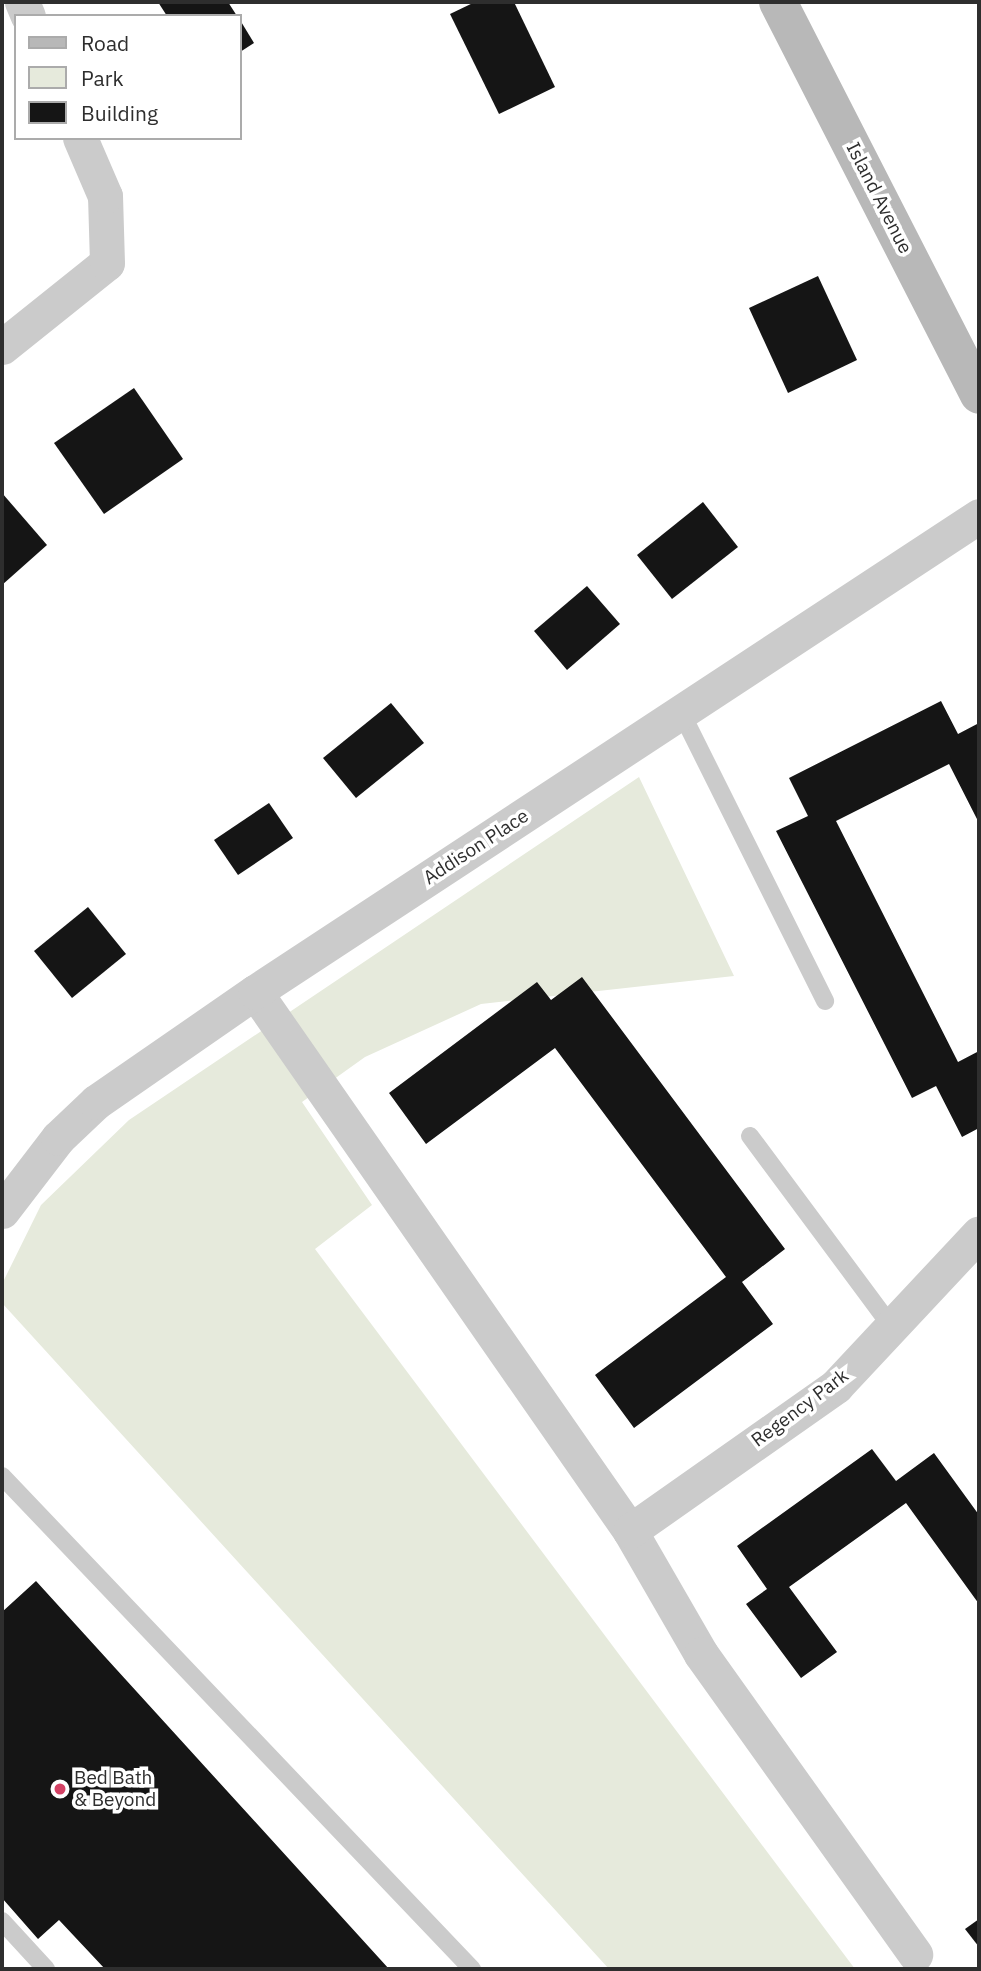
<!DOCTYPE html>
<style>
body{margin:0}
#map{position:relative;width:981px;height:1971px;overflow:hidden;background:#fff;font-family:"IBM Plex Sans",sans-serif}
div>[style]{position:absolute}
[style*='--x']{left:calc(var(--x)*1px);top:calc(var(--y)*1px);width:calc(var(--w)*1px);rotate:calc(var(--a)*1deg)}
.green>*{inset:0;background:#e6eadc}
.building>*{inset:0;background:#151515}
.lane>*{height:18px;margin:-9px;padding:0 9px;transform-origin:9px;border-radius:9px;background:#cbcbcb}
.street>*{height:35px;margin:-17.5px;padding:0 17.5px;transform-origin:17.5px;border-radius:17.5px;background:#cbcbcb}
.secondary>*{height:38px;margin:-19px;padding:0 19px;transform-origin:19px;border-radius:19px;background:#b8b8b8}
.dots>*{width:19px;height:19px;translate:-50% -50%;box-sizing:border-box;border:4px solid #fff;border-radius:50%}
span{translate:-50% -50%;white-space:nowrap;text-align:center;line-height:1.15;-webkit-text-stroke:7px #fff;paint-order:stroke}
.street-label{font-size:19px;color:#2e2e2e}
.poi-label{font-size:19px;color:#2e2e2e}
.left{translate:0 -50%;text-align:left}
.frame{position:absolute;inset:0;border:4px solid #2e2e2e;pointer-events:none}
.legend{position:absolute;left:14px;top:14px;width:228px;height:126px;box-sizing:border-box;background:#fff;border:2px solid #ababab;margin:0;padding:9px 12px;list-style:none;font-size:21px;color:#2e2e2e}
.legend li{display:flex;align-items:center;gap:14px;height:35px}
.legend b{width:35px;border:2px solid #ababab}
</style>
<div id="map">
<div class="green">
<div style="clip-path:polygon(639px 777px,734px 976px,481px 1004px,365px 1057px,302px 1102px,372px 1205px,315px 1249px,855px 1969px,609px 1969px,2px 1303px,2px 1284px,41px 1205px,129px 1120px)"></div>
</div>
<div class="building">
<div style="clip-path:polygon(158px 2px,228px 2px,237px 16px,167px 16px)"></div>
<div style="clip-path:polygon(475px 2px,514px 2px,555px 87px,499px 114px,450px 14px)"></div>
<div style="clip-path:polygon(240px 20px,254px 43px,240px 52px)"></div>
<div style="clip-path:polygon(818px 276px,857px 360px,788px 393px,749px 308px)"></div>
<div style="clip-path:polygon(134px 388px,183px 459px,104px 514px,54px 443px)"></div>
<div style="clip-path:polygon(2px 493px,47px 545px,2px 585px)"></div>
<div style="clip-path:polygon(703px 502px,738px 547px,672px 599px,637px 555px)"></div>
<div style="clip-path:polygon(587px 586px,620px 624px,567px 670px,534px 631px)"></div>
<div style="clip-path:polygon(941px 701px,958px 734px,979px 723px,979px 823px,949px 764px,836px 821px,958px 1062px,979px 1051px,979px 1128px,962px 1137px,936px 1086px,912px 1098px,776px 831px,808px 816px,789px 778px)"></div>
<div style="clip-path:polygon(391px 703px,424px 743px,356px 798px,323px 758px)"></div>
<div style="clip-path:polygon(269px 803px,293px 838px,238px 875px,214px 840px)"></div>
<div style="clip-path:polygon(88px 907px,126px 954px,72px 998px,34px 951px)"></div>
<div style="clip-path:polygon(582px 977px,785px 1249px,742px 1282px,773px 1324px,634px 1428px,595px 1375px,726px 1277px,555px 1048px,426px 1144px,389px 1093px,537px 982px,551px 1000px)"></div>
<div style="clip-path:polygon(872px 1449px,896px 1481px,934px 1453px,979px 1515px,979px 1604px,906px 1503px,789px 1587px,837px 1652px,801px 1678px,746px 1604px,767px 1589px,737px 1546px)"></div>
<div style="clip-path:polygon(36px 1581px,389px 1969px,105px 1969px,59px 1920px,38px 1939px,2px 1898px,2px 1612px)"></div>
<div style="clip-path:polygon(979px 1919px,979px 1947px,965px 1929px)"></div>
</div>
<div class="lane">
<div style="--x:681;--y:712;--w:323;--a:63.5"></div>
<div style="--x:750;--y:1136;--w:237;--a:53.4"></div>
<div style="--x:2;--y:1476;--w:681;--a:46.37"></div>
<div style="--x:2;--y:1921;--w:65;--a:47.5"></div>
</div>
<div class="street">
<div style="--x:22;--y:2;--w:15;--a:67"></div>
<div style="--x:2;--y:347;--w:134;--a:-38.7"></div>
<div style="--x:107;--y:263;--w:67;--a:-91.7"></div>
<div style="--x:105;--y:196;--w:63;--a:-113.3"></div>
<div style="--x:255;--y:992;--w:657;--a:55.17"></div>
<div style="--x:630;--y:1531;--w:142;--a:60"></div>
<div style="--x:701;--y:1654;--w:369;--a:54.5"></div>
<div style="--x:2;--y:1211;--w:92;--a:-52.5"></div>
<div style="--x:58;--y:1138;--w:52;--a:-43.5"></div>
<div style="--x:96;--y:1102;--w:193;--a:-34.7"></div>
<div style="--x:255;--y:992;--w:866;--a:-33.32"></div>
<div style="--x:630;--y:1531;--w:252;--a:-35.1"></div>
<div style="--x:836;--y:1386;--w:209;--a:-46.9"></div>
</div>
<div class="secondary">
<div style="--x:778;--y:2;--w:441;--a:62.9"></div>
</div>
<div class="dots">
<div style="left:60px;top:1789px;background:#d34164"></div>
</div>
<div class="street-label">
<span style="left:879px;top:198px;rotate:63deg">Island Avenue</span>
<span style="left:476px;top:847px;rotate:-33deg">Addison Place</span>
<span style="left:800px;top:1408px;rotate:-37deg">Regency Park</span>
</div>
<div class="poi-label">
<span class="left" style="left:74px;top:1789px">Bed Bath<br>&amp; Beyond</span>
</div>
<div class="frame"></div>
<ul class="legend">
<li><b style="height:9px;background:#b8b8b8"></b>Road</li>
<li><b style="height:19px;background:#e6eadc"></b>Park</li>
<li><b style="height:19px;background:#151515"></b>Building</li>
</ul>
</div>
